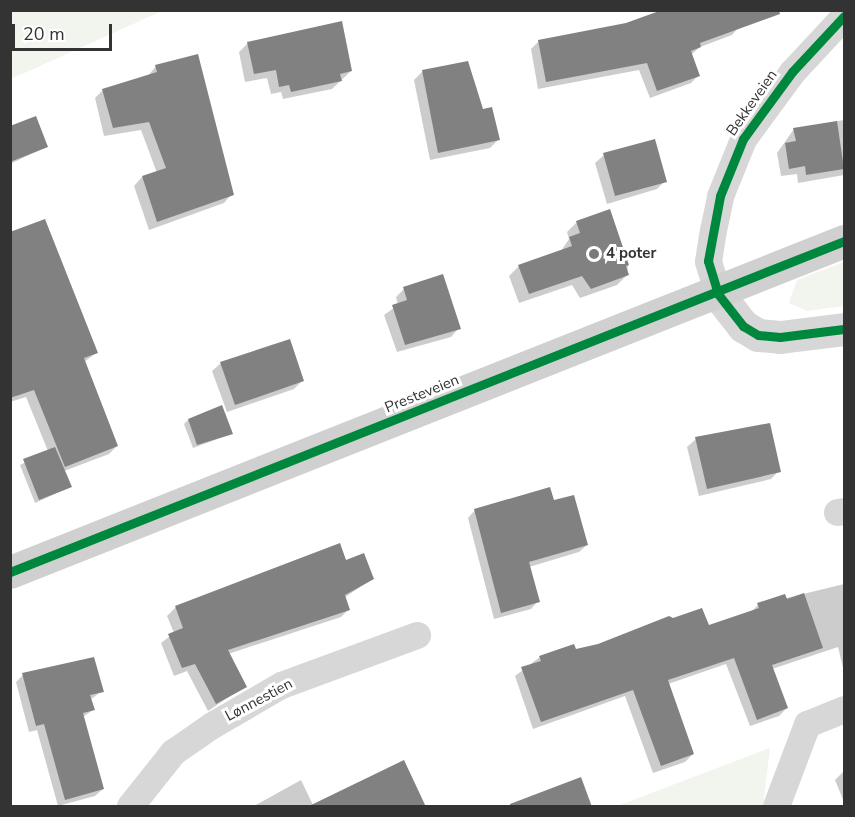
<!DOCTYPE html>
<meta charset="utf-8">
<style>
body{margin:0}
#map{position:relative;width:855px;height:817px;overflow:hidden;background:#fff;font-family:"Nunito Sans",sans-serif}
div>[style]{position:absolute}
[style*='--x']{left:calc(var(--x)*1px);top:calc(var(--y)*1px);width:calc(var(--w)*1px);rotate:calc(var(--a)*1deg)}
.green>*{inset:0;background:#f1f5ed}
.shadow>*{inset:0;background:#0003}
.building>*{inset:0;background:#818181}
.minor>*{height:27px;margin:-13.5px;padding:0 13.5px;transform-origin:13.5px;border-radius:13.5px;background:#d7d7d7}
.tertiary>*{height:33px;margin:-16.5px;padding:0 16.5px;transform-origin:16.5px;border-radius:16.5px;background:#d7d7d7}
.secondary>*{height:33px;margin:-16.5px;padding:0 16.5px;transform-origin:16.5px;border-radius:16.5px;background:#d0d0d0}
.cycleway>*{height:9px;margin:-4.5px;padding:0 4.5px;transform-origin:4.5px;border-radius:4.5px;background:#00873e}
.dots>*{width:16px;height:16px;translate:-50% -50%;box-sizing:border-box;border:3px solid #fff;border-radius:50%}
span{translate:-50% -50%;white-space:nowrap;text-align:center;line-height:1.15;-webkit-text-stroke:6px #fff;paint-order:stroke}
.street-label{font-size:15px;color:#333}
.poi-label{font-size:15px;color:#333;font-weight:700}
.left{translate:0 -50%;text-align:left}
.frame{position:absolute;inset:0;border:12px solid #333;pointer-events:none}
.scale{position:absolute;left:12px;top:24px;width:100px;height:27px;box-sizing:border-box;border:3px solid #333;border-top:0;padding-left:8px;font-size:18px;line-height:21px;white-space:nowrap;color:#333;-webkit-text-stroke:4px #fff;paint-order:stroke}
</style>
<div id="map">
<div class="green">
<div style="clip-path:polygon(11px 10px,162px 10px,162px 11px,11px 79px)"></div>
<div style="clip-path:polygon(844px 262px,844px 306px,807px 311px,789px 303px,797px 280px)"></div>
<div style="clip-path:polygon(770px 748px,763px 806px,617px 806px)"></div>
</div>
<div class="shadow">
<div style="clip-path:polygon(626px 25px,739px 27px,732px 35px,700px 47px,691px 55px,699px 75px,691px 83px,650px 98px,639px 70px,538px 89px,531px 49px,539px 41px)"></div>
<div style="clip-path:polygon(248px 43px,351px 71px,332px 89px,283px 99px,281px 92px,271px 94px,267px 78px,245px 82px,239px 52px)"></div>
<div style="clip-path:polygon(467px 63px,472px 87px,476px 86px,482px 111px,498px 140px,490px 148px,430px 160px,414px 80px,422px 72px)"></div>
<div style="clip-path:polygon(156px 66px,232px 194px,224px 203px,149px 230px,134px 186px,142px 177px,157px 173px,141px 130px,104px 136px,95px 98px,103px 90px,148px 76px)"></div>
<div style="clip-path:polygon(844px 120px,844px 175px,798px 183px,797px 174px,781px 176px,777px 153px,794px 129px)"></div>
<div style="clip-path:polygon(10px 128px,46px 147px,10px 164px)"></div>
<div style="clip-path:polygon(604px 155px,665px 181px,657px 189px,607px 204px,595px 163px)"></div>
<div style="clip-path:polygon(577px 222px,628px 265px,627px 275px,617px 285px,580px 298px,572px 285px,519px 303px,509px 276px,519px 266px,561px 251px,569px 239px,567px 232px)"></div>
<div style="clip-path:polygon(404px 289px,459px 328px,451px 337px,397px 352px,384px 315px,398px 305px,396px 297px)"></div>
<div style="clip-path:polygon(96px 353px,84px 362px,117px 446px,109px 454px,64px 471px,70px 487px,35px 503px,20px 465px,48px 451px,26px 397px,10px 402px,10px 354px)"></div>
<div style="clip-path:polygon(221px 363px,303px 380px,294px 389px,227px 412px,212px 371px)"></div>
<div style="clip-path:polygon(188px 420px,231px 434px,193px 448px,184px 424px)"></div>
<div style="clip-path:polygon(696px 439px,779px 471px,771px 479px,699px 496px,687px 447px)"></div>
<div style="clip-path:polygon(553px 502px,587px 545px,579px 552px,529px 567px,538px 601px,531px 609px,494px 619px,468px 518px,475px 510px)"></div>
<div style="clip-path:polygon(339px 545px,345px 561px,372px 579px,344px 598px,349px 609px,341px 617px,228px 654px,245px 686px,208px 711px,187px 671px,174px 676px,161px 643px,174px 633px,167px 616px,175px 608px)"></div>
<div style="clip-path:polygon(844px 584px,844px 672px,838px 647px,772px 669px,787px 708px,779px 716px,750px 726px,726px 664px,668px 684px,693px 754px,685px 762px,653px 773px,625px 696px,533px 729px,515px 676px,540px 657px,708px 627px,750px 613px,758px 605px)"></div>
<div style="clip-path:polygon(23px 675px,102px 691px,90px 700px,93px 710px,83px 717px,103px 789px,95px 796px,58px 806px,37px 730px,29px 732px,16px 682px)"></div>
<div style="clip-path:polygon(844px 771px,844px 802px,835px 780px)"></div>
<div style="clip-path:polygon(301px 780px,313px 805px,425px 806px,254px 806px)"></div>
</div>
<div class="building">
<div style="clip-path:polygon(662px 10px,779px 10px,780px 14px,700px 43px,701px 47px,691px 51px,700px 76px,657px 91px,647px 63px,546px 82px,538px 40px,626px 23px)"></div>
<div style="clip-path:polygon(342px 21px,352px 71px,340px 74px,342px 81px,291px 92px,289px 85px,279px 87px,276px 70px,254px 74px,247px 42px)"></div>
<div style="clip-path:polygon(198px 54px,234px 195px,157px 222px,142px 176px,166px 168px,149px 122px,113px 128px,102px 89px,157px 72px,155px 65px)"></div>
<div style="clip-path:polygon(468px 61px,483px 109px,492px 107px,500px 140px,438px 153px,422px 70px)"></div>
<div style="clip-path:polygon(36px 116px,48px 147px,10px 162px,10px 126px)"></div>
<div style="clip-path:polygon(837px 121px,844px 169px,806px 175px,805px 166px,789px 169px,785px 143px,796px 141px,793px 128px)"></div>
<div style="clip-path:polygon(655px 139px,667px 182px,615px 196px,603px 153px)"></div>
<div style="clip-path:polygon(610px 209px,629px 265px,626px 266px,629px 275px,591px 289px,582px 276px,529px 294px,518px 265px,572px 246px,569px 237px,580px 233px,576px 221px)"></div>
<div style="clip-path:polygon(45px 219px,98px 353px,84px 358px,118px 446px,65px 467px,34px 390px,10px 398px,10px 232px)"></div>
<div style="clip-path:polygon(443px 274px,461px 329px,405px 345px,392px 305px,407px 300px,403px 287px)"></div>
<div style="clip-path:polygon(290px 339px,304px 381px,235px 405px,220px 362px)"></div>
<div style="clip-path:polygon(222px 405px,233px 434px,197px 445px,188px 419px)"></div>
<div style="clip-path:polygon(770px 423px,781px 472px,707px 489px,695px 437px)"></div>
<div style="clip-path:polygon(55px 447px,72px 487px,39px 500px,23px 459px)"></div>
<div style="clip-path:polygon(550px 487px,554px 500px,574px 495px,588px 545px,529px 562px,540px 602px,501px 613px,474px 509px)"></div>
<div style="clip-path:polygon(340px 543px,346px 560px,364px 553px,374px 579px,345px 595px,350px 610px,228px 650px,247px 687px,216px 704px,195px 664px,182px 668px,168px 634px,183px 628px,175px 606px)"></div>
<div style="clip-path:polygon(804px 593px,823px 648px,772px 665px,788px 708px,757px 720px,734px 658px,668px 680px,694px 754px,661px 766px,633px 690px,541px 722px,521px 667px,541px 661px,539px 656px,574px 644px,576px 649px,598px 644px,669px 616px,673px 618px,702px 608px,709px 625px,759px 608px,757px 603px,785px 594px,787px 599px)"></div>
<div style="clip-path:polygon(94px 657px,104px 692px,90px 695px,95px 710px,83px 713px,104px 789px,65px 800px,44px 724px,36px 726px,22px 673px)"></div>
<div style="clip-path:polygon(404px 760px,426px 807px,307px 807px)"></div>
<div style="clip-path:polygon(581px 777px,592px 807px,510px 807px,510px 804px)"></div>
</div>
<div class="minor">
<div style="--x:718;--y:294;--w:34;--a:-107"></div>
<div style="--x:708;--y:261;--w:31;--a:-81"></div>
<div style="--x:713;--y:230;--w:35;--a:-78"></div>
<div style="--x:720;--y:196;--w:61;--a:-68"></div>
<div style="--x:743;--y:139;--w:83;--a:-53.8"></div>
<div style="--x:792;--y:72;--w:76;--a:-47.1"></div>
<div style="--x:837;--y:512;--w:7;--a:-8"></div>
<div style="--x:130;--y:806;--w:69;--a:-51.5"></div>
<div style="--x:173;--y:752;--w:47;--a:-34.7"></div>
<div style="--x:212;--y:725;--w:80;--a:-30.1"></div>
<div style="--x:281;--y:685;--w:145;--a:-20.2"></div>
<div style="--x:776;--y:806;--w:88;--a:-69.3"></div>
<div style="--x:807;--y:724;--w:40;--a:-22"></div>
</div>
<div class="tertiary">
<div style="--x:718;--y:294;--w:41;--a:52"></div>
<div style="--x:743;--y:326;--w:17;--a:31"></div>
<div style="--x:758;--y:335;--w:22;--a:5"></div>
<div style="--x:780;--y:337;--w:64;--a:-7.1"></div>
</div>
<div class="secondary">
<div style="--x:10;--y:572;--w:897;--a:-21.65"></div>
</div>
<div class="cycleway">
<div style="--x:844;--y:16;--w:76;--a:132.9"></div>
<div style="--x:792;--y:72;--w:83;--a:126.2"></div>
<div style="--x:743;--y:139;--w:61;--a:112"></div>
<div style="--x:720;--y:196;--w:66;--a:100.5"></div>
<div style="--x:708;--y:261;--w:34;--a:73"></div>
<div style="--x:718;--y:294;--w:41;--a:52"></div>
<div style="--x:743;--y:326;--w:17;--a:31"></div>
<div style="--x:758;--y:335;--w:22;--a:5"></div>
<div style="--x:780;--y:337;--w:64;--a:-7.1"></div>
<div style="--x:10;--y:572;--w:897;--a:-21.65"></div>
</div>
<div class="dots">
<div style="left:594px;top:254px;background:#7a7a7a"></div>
</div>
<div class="street-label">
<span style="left:752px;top:103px;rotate:-55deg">Bekkeveien</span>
<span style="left:422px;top:394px;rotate:-22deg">Presteveien</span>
<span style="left:259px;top:700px;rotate:-28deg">Lønnestien</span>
</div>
<div class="poi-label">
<span class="left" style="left:606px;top:254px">4 poter</span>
</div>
<div class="frame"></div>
<div class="scale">20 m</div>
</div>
